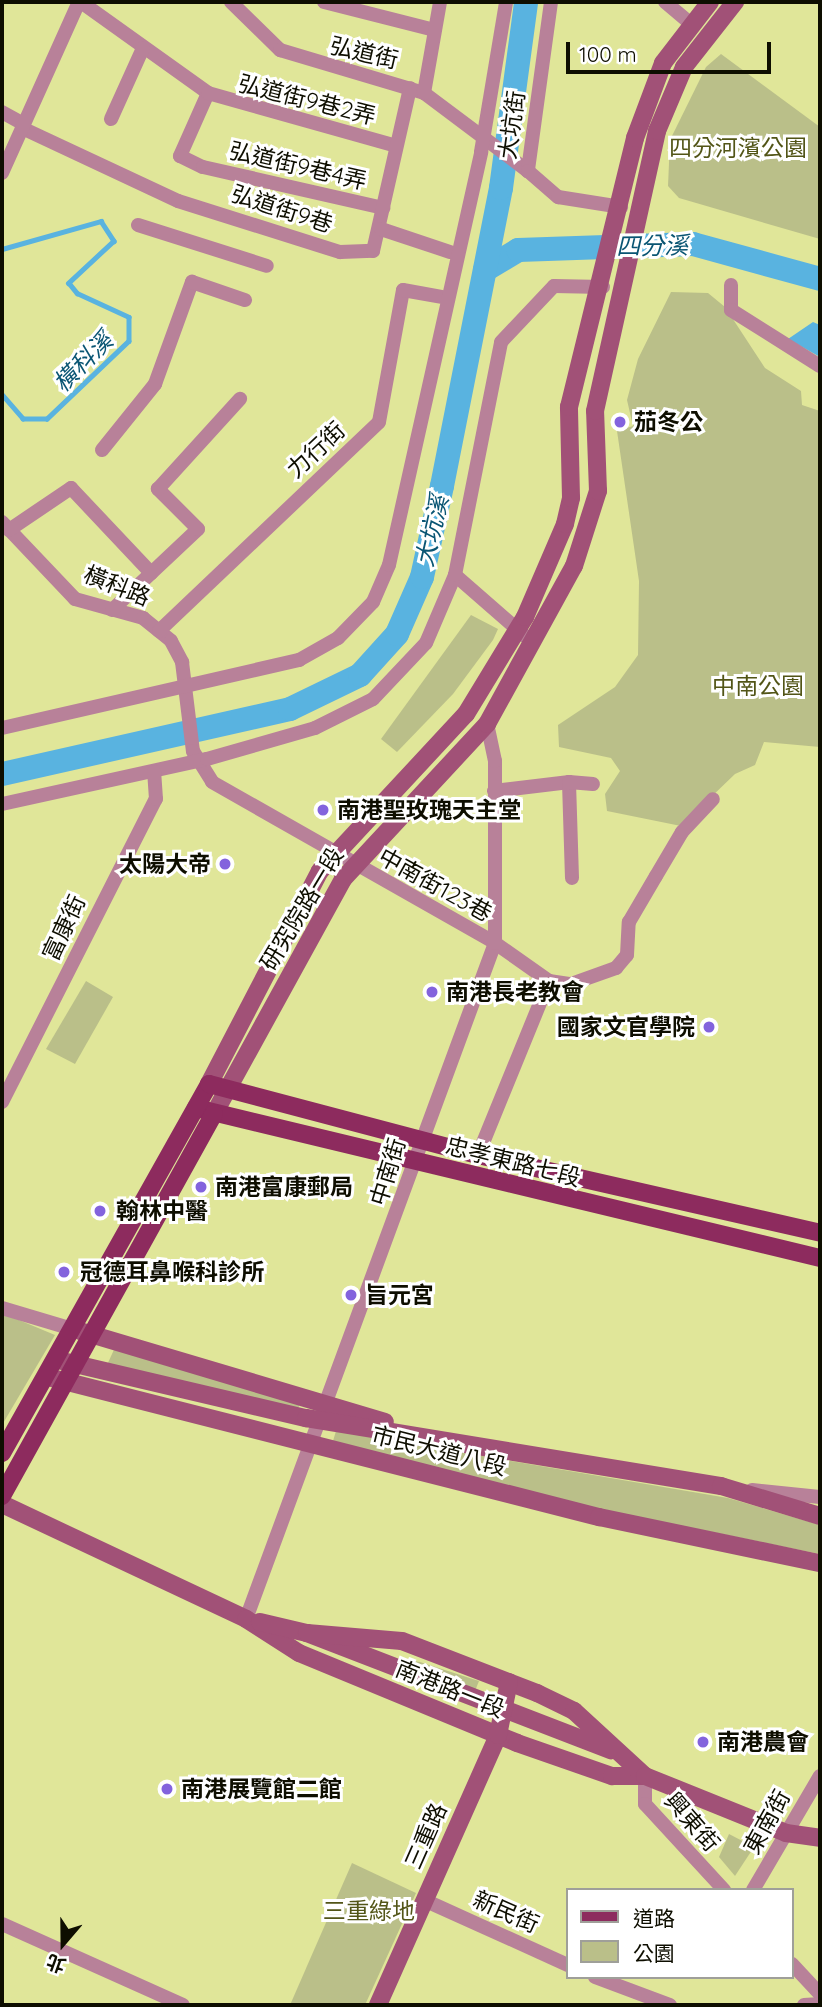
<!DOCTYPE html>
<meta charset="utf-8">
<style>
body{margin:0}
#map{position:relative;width:822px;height:2007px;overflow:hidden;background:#e0e699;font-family:Quicksand,"Noto Sans TC",sans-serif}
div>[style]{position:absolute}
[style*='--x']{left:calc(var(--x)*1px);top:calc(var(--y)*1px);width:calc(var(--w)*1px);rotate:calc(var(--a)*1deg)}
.green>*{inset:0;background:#babf89}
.water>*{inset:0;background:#59b3e0}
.stream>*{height:4.5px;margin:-2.25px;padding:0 2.25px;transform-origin:2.25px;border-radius:2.25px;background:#59b3e0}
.river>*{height:24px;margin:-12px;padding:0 12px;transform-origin:12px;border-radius:12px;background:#59b3e0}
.street>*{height:14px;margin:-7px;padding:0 7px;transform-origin:7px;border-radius:7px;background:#b88199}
.secondary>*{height:18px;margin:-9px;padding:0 9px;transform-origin:9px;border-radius:9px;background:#a15177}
.primary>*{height:18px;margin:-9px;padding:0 9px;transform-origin:9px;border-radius:9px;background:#8d2b5e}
.dots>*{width:19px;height:19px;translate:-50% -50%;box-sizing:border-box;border:4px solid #fff;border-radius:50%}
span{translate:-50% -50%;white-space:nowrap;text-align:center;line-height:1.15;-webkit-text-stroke:6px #fff;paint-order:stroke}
.street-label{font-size:23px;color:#0e0e00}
.park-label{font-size:23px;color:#525517}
.poi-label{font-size:23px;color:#0e0e00;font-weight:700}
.left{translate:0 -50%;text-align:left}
.right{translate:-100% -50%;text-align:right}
.water-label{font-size:24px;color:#095573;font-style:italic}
.frame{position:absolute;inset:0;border:4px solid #0e0e00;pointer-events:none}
.legend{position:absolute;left:566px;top:1888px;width:228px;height:91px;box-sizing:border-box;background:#fff;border:2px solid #9f9f99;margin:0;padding:9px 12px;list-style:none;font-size:21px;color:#0e0e00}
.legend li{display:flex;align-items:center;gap:14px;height:35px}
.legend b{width:35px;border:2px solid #9f9f99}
.north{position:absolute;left:28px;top:1909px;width:70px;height:70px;-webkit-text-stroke:5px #fff;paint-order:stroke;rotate:200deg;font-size:19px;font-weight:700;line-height:28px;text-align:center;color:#0e0e00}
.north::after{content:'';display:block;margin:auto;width:24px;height:32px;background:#0e0e00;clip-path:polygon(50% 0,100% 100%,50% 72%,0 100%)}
.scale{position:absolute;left:566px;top:42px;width:205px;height:32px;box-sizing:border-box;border:4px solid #0e0e00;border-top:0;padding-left:9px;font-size:21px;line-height:24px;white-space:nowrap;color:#0e0e00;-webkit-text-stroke:5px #fff;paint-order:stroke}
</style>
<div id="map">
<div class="green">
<div style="clip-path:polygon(721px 54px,820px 127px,820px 239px,679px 198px,668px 186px,670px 140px,706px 67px)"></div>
<div style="clip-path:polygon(671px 292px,708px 293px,725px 307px,765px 368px,801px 391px,802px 405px,820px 411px,820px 747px,764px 742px,755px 765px,735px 774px,681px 826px,607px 811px,605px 794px,620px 771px,611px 758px,559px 747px,558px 725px,615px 687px,638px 655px,639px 581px,617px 431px,633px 426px,627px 400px,638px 359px)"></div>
<div style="clip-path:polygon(471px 615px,498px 629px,493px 640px,453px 694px,397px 752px,381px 739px)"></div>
<div style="clip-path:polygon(86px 981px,113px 997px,75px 1064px,46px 1049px)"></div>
<div style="clip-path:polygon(2px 1313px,55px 1335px,2px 1425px)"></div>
<div style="clip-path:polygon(117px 1343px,301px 1400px,298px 1409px,107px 1365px)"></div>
<div style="clip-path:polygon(336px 1431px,728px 1498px,820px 1525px,820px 1554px,584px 1506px,333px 1441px)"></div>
<div style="clip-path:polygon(401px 1659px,420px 1662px,479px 1681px,475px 1691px)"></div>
<div style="clip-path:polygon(729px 1834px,754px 1847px,735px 1876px,719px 1857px)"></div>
<div style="clip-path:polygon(352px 1863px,416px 1893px,365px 2005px,290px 2005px)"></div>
</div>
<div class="water">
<div style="clip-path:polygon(813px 322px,820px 325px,820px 357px,788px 339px)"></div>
</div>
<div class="stream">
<div style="--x:2;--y:249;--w:103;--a:-15.8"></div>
<div style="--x:101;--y:221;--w:24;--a:57"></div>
<div style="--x:114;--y:241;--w:62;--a:137"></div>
<div style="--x:69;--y:283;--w:13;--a:51"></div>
<div style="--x:77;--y:293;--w:57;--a:24.8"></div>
<div style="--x:129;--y:317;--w:24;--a:90"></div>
<div style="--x:129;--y:341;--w:113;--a:136.4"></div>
<div style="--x:47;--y:419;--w:24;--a:180"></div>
<div style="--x:23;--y:419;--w:32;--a:-131"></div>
</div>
<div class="river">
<div style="--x:485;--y:270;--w:39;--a:-31"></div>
<div style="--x:518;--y:250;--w:175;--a:-2"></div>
<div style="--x:693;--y:244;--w:132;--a:15.4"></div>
<div style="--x:2;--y:774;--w:295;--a:-12.7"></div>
<div style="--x:290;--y:709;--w:78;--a:-25.9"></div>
<div style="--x:360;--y:675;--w:55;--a:-47.9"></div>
<div style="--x:397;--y:634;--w:62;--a:-66.3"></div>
<div style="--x:422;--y:577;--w:93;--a:-77.6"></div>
<div style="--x:442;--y:486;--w:304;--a:-78.8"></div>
<div style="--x:501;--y:188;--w:188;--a:-82.3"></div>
</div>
<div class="street">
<div style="--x:81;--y:2;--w:156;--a:35.6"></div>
<div style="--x:208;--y:93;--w:69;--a:114"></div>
<div style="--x:180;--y:156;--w:25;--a:26"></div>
<div style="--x:203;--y:167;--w:185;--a:12.8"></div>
<div style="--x:231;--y:2;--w:69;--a:44.4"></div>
<div style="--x:280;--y:50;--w:150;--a:16.6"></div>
<div style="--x:424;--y:93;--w:130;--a:36.9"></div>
<div style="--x:324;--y:2;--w:114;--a:14.2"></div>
<div style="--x:551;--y:2;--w:171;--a:97.8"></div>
<div style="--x:528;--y:171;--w:40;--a:41"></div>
<div style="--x:558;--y:197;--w:64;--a:9"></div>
<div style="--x:665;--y:2;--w:34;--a:40"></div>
<div style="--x:208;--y:93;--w:195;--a:15.7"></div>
<div style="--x:424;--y:93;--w:92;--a:-80"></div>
<div style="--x:2;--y:112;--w:25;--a:29"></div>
<div style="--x:111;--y:119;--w:78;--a:-65.7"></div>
<div style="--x:22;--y:128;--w:172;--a:25.1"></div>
<div style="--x:178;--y:201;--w:170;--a:17.5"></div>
<div style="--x:340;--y:252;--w:33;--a:-2"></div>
<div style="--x:373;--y:251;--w:167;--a:-77.2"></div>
<div style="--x:2;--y:173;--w:188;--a:-65.8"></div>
<div style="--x:138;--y:225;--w:135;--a:17.6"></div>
<div style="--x:381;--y:229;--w:73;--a:18.4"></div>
<div style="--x:731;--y:285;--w:25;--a:90"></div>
<div style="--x:731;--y:310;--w:105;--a:32.2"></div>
<div style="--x:102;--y:450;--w:85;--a:-51.2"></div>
<div style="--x:155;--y:384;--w:109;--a:-70.1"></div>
<div style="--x:192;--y:282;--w:56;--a:18.8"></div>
<div style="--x:2;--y:522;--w:106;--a:46.5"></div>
<div style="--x:75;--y:599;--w:71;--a:15.6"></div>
<div style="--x:143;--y:618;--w:36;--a:39"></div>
<div style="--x:171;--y:641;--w:24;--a:62"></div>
<div style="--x:182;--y:662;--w:90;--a:83"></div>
<div style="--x:193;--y:751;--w:36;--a:58"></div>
<div style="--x:212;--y:782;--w:326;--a:29.6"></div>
<div style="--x:495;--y:943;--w:66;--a:35.1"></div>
<div style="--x:549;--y:981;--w:22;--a:8"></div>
<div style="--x:571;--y:984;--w:48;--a:-19.6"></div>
<div style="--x:616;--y:968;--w:17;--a:-50"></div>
<div style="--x:627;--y:955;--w:33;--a:-87"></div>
<div style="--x:629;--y:922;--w:53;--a:-59.6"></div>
<div style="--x:656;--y:876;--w:51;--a:-59.4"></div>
<div style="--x:682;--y:832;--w:45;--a:-46.8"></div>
<div style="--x:9;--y:530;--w:75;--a:-34.1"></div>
<div style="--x:71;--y:488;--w:117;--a:46.7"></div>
<div style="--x:455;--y:575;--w:93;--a:41.1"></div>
<div style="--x:112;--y:610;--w:118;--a:-43.3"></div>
<div style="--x:198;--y:529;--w:57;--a:-135"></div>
<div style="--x:158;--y:489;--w:122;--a:-47.7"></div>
<div style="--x:159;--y:631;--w:303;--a:-43.5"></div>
<div style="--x:379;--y:422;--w:134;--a:-79.7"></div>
<div style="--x:403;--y:290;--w:39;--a:10"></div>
<div style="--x:2;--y:728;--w:305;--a:-12.9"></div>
<div style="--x:299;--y:660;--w:45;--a:-29.4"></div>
<div style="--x:338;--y:638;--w:50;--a:-45.8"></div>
<div style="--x:373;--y:602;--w:40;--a:-66.6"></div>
<div style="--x:389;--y:565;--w:423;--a:-77.4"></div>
<div style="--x:481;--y:152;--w:152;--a:-80.5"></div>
<div style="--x:494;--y:791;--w:76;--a:-6.8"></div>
<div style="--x:2;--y:804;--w:210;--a:-12.4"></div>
<div style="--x:207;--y:759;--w:112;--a:-16"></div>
<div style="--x:315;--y:728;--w:65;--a:-26.6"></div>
<div style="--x:373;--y:699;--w:77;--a:-46.6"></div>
<div style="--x:426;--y:643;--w:74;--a:-66.9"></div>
<div style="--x:455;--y:575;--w:237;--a:-78.8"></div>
<div style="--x:501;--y:342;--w:77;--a:-46.6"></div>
<div style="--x:554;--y:286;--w:49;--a:1.2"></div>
<div style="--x:572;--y:878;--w:96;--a:-91.8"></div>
<div style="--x:569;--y:782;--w:24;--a:5"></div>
<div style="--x:2;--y:1102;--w:340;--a:-63.1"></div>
<div style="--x:156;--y:799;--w:27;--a:-94"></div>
<div style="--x:478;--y:1155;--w:188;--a:-67.8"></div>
<div style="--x:2;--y:1308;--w:77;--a:16.6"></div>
<div style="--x:752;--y:1490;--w:68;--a:5.9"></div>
<div style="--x:246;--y:1619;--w:720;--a:-69.78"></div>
<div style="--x:495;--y:943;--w:182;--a:-90"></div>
<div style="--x:495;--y:761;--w:38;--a:-102"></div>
<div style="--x:645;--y:1776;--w:28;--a:90"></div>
<div style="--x:645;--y:1804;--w:117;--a:47.4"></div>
<div style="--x:753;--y:1890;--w:132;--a:-59.6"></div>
<div style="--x:424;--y:1900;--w:158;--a:24.3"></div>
<div style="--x:2;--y:1924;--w:198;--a:24.1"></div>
<div style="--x:792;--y:1964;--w:41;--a:47"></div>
<div style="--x:595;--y:1977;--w:80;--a:20.5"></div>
<div style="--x:804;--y:2005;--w:16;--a:-4"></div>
</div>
<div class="secondary">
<div style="--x:209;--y:1084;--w:240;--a:-62.5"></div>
<div style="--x:320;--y:871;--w:214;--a:-47.1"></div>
<div style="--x:466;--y:714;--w:114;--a:-58.7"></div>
<div style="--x:525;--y:617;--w:101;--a:-66.7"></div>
<div style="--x:565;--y:524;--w:27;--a:-77"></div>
<div style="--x:571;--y:498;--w:91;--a:-91.3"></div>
<div style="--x:569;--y:407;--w:277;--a:-76.2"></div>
<div style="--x:635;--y:138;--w:80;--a:-69.5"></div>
<div style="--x:663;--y:63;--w:77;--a:-52.4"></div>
<div style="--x:214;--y:1114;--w:268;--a:-61.2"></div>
<div style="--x:343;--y:879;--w:212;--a:-47.1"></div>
<div style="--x:487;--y:724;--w:180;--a:-61.2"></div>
<div style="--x:574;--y:566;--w:79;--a:-72.3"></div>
<div style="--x:598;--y:491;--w:80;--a:-92.1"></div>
<div style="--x:595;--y:411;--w:287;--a:-77.5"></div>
<div style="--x:657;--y:131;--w:69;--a:-67.1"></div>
<div style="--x:684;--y:67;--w:83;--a:-51.9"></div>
<div style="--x:80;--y:1331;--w:318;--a:16.6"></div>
<div style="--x:58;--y:1360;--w:255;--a:13.2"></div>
<div style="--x:306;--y:1418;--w:421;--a:9.3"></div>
<div style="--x:721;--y:1486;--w:103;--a:16.9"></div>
<div style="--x:48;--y:1377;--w:569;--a:14.26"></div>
<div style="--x:599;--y:1517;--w:226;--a:11.8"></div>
<div style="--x:2;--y:1504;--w:270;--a:25.2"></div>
<div style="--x:246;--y:1619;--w:63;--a:32.7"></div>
<div style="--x:299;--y:1653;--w:236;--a:22.4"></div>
<div style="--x:517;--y:1743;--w:101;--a:19.2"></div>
<div style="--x:612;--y:1776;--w:33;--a:0"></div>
<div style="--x:260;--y:1622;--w:48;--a:13.2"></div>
<div style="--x:307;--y:1633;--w:326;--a:21.1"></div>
<div style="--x:307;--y:1633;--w:95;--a:4.8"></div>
<div style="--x:402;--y:1641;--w:145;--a:21.1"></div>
<div style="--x:537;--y:1693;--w:41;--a:25.9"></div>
<div style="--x:574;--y:1711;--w:96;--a:42.5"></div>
<div style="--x:645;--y:1776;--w:152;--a:22"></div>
<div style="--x:786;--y:1833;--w:34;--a:8"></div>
<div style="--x:378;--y:2005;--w:295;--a:-66"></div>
<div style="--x:498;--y:1735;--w:54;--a:-78.3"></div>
</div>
<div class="primary">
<div style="--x:196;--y:1108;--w:642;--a:13.52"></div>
<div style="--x:2;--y:1453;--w:423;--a:-60.7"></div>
<div style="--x:209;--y:1084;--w:278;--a:14.8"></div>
<div style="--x:478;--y:1155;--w:351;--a:12.8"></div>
<div style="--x:2;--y:1496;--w:437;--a:-61"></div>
</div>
<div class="dots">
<div style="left:620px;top:422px;background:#8363dd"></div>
<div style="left:323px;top:810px;background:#8363dd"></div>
<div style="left:225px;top:864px;background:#8363dd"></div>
<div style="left:432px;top:992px;background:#8363dd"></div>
<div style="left:709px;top:1027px;background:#8363dd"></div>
<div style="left:201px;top:1187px;background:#8363dd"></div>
<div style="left:100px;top:1211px;background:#8363dd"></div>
<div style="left:64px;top:1272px;background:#8363dd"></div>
<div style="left:351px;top:1295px;background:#8363dd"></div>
<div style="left:703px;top:1742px;background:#8363dd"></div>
<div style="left:167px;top:1789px;background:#8363dd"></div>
</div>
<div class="street-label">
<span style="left:364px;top:53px;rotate:13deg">弘道街</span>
<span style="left:307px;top:100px;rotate:14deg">弘道街9巷2弄</span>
<span style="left:512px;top:125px;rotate:-82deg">大坑街</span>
<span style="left:298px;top:166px;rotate:13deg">弘道街9巷4弄</span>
<span style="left:282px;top:209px;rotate:18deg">弘道街9巷</span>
<span style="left:316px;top:450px;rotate:-43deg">力行街</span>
<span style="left:117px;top:586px;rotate:22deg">橫科路</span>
<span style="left:435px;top:885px;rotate:29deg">中南街123巷</span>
<span style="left:302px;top:909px;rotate:-59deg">研究院路一段</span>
<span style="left:64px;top:928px;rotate:-65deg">富康街</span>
<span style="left:513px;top:1162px;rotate:14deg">忠孝東路七段</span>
<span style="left:388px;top:1172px;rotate:-73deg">中南街</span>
<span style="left:439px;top:1451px;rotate:14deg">市民大道八段</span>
<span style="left:450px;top:1689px;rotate:22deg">南港路一段</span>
<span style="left:692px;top:1822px;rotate:49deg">興東街</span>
<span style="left:767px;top:1822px;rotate:-61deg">東南街</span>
<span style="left:426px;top:1836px;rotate:-66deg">三重路</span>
<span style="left:506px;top:1912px;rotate:24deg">新民街</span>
</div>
<div class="park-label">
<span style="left:738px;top:148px">四分河濱公園</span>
<span style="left:758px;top:686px">中南公園</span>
<span style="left:369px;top:1911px">三重綠地</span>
</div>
<div class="poi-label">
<span class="left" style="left:634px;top:422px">茄冬公</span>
<span class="left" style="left:337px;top:810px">南港聖玫瑰天主堂</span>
<span class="right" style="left:211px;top:864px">太陽大帝</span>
<span class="left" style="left:446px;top:992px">南港長老教會</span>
<span class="right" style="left:695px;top:1027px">國家文官學院</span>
<span class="left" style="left:215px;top:1187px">南港富康郵局</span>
<span class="left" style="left:116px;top:1211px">翰林中醫</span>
<span class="left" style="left:80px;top:1272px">冠德耳鼻喉科診所</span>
<span class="left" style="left:365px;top:1295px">旨元宮</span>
<span class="left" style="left:717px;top:1742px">南港農會</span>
<span class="left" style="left:181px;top:1789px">南港展覽館二館</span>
</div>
<div class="water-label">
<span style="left:652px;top:246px;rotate:-1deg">四分溪</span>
<span style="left:83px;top:362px;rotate:-45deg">橫科溪</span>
<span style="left:432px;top:531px;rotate:-77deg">大坑溪</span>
</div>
<div class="frame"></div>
<ul class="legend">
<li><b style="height:9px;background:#8d2b5e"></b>道路</li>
<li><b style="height:19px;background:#babf89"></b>公園</li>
</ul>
<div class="north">北</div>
<div class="scale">100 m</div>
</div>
